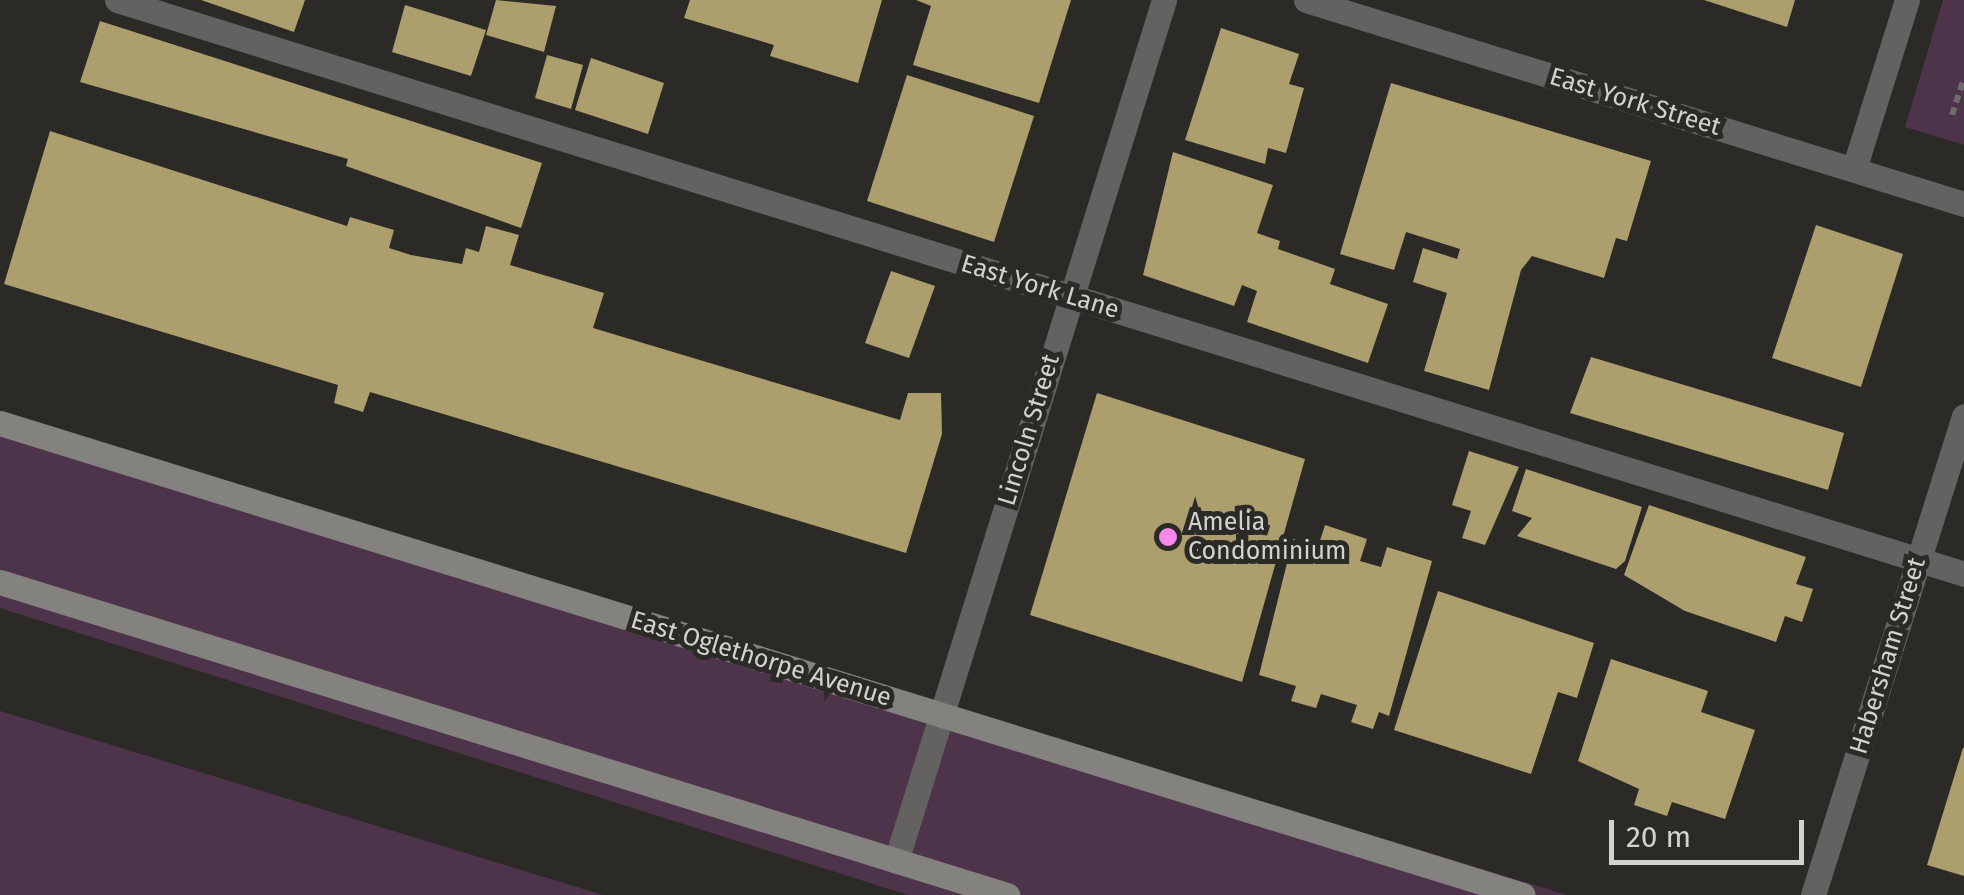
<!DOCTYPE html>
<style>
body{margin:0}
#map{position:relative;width:1964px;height:895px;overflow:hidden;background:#2b2a26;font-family:"Fira Sans",sans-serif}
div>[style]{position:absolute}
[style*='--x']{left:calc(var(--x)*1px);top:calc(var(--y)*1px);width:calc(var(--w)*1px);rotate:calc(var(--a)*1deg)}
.green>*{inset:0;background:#4e344a}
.building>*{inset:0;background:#ac9f6d}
.path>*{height:6px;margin-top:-3px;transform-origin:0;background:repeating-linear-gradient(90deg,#6d6c68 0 8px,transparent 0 13px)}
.lane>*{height:25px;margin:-12.5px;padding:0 12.5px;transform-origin:12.5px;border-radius:12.5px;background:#636260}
.street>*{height:25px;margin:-12.5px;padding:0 12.5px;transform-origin:12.5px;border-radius:12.5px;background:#636260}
.secondary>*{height:25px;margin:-12.5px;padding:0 12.5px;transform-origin:12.5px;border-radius:12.5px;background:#83827f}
.dots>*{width:28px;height:28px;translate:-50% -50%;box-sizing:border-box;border:5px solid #2b2a26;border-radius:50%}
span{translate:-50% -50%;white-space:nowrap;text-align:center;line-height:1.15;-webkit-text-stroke:10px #2b2a26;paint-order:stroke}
.street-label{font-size:25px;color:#d2d2cf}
.poi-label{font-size:25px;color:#d2d2cf}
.left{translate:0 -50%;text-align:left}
.scale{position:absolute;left:1609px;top:820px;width:195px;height:45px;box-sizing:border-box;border:5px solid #d2d2cf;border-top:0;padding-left:12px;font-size:30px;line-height:35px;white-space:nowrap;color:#d2d2cf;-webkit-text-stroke:8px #2b2a26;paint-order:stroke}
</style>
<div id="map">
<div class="green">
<div style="clip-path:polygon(1943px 0,1964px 0,1964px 145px,1905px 127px)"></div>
<div style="clip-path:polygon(0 414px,1567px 895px,908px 895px,0 608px)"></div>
<div style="clip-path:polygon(0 711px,603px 895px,0 895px)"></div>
</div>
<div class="building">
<div style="clip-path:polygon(201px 0,305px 0,294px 32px)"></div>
<div style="clip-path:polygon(496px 0,556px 6px,544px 52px,486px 35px)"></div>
<div style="clip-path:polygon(690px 0,882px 0,858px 83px,770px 56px,774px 45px,684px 18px)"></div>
<div style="clip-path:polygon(916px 0,1071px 0,1039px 103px,913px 65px,931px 6px)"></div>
<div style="clip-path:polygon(1704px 0,1795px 0,1787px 27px)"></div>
<div style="clip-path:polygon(405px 5px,486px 30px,471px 76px,392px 52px)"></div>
<div style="clip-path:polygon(100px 21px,542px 163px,521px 228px,346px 166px,348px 159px,80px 82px)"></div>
<div style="clip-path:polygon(1221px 28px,1299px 54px,1289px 84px,1304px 88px,1286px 153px,1268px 148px,1265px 164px,1185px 140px)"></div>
<div style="clip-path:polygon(547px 55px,583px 65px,571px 109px,535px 98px)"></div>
<div style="clip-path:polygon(591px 58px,664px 83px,648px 134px,575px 110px)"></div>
<div style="clip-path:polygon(907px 75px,1034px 116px,994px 242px,867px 201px)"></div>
<div style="clip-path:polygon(1391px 83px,1651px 161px,1627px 241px,1616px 238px,1604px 278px,1532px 256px,1521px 270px,1489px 390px,1424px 371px,1447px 293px,1413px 282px,1423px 248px,1457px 259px,1460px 249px,1406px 232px,1394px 270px,1340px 254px)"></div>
<div style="clip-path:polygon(50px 131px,347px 226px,350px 217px,394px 230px,389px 248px,411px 255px,462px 264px,466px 248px,479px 252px,486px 226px,519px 235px,510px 265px,604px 293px,593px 328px,900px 420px,908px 393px,941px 393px,942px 434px,906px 553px,370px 392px,363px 412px,334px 403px,338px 385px,4px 284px)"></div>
<div style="clip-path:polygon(1173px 152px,1273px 185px,1257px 233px,1280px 241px,1278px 249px,1335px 269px,1330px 284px,1388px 304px,1368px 363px,1247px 322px,1257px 291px,1242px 285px,1234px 306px,1143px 275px)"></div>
<div style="clip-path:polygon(1816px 225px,1903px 254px,1861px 387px,1772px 358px)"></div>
<div style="clip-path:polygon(891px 271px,935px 286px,909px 358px,865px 343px)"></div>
<div style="clip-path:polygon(1591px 357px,1844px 433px,1828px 490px,1570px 413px)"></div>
<div style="clip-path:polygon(1097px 393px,1305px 459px,1242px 682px,1030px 615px)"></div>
<div style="clip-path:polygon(1469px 451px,1519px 467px,1485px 545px,1462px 538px,1471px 511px,1452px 505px)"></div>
<div style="clip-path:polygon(1526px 469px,1642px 507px,1625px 561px,1616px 569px,1517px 536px,1532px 518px,1512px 511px)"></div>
<div style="clip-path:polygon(1649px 505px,1806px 557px,1796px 584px,1813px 589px,1802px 622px,1785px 616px,1776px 642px,1685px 611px,1624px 575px)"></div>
<div style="clip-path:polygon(1325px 525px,1367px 539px,1360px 561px,1381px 567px,1387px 547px,1432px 561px,1389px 716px,1379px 712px,1373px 729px,1351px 722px,1357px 705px,1321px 694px,1316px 708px,1291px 701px,1296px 686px,1259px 675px,1293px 539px,1318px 547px)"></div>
<div style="clip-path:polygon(1438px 591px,1594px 643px,1577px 698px,1558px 692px,1531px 774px,1394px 730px)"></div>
<div style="clip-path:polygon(1611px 659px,1708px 691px,1701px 712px,1755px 730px,1725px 819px,1672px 802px,1667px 816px,1634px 805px,1639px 789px,1578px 761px)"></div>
<div style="clip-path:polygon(1963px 748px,1964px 748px,1964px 876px,1927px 865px)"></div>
</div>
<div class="path">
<div style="--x:1952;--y:115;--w:39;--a:-72"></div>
</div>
<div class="lane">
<div style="--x:117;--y:0;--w:1934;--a:17.26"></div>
</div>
<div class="street">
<div style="--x:1306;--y:0;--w:689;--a:17.23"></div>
<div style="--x:1854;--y:169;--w:177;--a:-72.6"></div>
<div style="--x:896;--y:861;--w:902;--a:-72.71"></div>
<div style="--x:1813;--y:895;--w:502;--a:-72.5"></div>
</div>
<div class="secondary">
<div style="--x:0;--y:423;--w:1594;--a:17.22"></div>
<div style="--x:0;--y:582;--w:1055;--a:17.27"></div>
</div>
<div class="dots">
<div style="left:1168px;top:537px;background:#f888ea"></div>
</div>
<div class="street-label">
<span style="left:1635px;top:102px;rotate:17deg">East York Street</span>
<span style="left:1040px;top:287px;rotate:17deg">East York Lane</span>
<span style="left:1029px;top:430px;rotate:-73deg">Lincoln Street</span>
<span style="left:1888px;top:656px;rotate:-73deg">Habersham Street</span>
<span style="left:761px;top:659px;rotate:17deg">East Oglethorpe Avenue</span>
</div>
<div class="poi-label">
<span class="left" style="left:1188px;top:537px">Amelia<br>Condominium</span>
</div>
<div class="scale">20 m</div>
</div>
